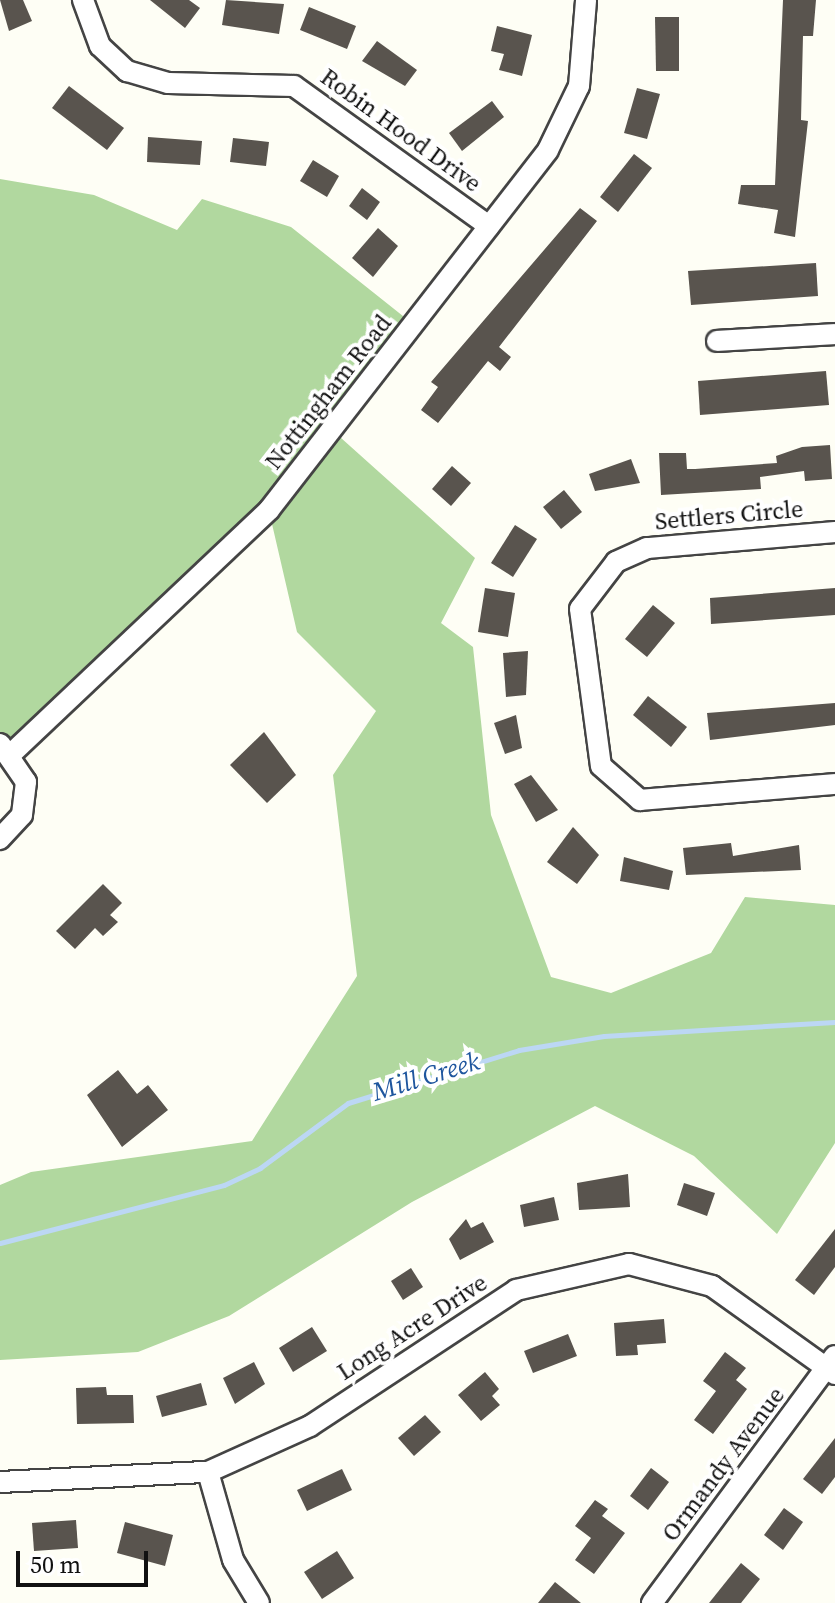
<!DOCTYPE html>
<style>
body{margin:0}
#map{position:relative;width:835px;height:1603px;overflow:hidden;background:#fefef5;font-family:"Source Serif 4",serif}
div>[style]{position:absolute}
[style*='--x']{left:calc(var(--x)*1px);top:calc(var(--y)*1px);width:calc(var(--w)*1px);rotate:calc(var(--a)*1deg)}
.forest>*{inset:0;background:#b1d89f}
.stream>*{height:5px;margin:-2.5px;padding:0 2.5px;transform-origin:2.5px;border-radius:2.5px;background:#bcd7f4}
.building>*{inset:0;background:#59544e}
.roads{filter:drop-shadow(2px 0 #444) drop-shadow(-2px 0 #444) drop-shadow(0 2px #444) drop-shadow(0 -2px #444)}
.street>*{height:20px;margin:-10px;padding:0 10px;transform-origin:10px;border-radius:10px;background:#fff}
span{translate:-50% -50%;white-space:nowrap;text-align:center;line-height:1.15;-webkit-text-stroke:8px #fff;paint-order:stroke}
.street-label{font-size:24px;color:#111}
.water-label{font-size:26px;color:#1f569e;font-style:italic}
.scale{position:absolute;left:16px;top:1551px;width:132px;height:36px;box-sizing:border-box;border:4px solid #111;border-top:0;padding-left:10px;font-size:24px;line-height:28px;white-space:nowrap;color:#111;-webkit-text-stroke:6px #fff;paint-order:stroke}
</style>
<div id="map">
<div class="forest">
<div style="clip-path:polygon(0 179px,94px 195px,177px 230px,202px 199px,291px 227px,413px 324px,331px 429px,475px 558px,441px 623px,473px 647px,491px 815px,551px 977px,611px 993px,711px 953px,745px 897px,835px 905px,835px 1143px,777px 1234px,694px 1156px,595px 1106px,412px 1202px,229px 1316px,138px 1352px,0 1360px,0 1185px,31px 1172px,252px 1141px,357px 976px,333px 775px,376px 711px,297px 632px,269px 511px,12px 753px,0 739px)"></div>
</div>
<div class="stream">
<div style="--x:0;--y:1243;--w:231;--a:-14.5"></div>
<div style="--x:224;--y:1185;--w:40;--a:-25"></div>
<div style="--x:260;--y:1168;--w:109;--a:-36.5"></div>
<div style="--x:348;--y:1103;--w:179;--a:-17.2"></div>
<div style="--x:519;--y:1050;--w:86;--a:-9.4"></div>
<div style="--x:604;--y:1036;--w:231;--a:-3.5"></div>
</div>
<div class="building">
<div style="clip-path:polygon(0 0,23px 0,32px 21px,9px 31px)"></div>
<div style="clip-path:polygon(150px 0,189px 0,200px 8px,185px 28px)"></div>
<div style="clip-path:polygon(226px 0,284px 4px,279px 34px,222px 25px)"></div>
<div style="clip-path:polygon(783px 0,816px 0,813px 36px,803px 36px,801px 120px,808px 121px,795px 237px,774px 233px,778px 210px,738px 204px,741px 185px,775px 185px)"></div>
<div style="clip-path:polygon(309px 7px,356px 26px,347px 49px,300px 30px)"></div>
<div style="clip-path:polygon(655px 17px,679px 17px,679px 71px,656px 71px)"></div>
<div style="clip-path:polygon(497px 26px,532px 35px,522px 76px,499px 70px,504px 54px,491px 51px)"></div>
<div style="clip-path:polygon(377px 41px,417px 70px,405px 86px,362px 61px)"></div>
<div style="clip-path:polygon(69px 86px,124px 128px,107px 150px,52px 108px)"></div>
<div style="clip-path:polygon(637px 88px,660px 94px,647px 139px,624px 133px)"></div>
<div style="clip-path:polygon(492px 101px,504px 117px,462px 151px,449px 133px)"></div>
<div style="clip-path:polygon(148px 137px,202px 141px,200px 165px,147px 162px)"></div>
<div style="clip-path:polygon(233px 138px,269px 142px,266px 166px,230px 162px)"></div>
<div style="clip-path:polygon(634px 154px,652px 168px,618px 212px,600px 197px)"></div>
<div style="clip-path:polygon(313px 160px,339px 176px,327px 197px,300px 181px)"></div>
<div style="clip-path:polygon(362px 188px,380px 202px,367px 220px,349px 206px)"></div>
<div style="clip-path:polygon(580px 208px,597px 221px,499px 347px,511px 357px,500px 371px,488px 361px,438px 423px,421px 410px,438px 387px,431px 382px)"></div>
<div style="clip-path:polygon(378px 228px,398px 246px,373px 277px,352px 258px)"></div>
<div style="clip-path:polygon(816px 263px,818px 296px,691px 305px,688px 271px)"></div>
<div style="clip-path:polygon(826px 371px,829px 405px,700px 415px,698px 381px)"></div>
<div style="clip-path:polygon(830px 445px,832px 479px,805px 481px,804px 471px,760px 477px,761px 489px,661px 495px,659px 453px,686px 453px,687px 469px,695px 469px,777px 463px,776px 456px,802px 447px)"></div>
<div style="clip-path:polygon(631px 459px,640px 483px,595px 491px,589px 474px)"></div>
<div style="clip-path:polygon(452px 466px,471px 483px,451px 506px,432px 489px)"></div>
<div style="clip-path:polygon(564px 490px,582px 512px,561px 529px,543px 507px)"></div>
<div style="clip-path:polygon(515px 525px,537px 539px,513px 577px,491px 563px)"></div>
<div style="clip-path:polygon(485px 588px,515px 593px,508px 637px,478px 632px)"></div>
<div style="clip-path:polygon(835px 588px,835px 615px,711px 624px,710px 598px)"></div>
<div style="clip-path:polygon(653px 605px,675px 623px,647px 657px,625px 639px)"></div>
<div style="clip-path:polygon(528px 651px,526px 695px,506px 697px,503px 653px)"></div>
<div style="clip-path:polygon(648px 696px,687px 727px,671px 747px,633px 715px)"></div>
<div style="clip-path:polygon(835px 703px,835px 725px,710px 740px,707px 713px)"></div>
<div style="clip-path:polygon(516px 715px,522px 748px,505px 754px,494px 723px)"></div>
<div style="clip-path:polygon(264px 732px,296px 775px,267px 803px,230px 765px)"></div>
<div style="clip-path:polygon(531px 775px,558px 810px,536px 822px,514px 784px)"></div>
<div style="clip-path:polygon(573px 827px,599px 855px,577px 884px,547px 862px)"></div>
<div style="clip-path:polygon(731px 843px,733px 856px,799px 845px,801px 870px,686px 875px,683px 848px)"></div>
<div style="clip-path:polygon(624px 857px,673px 871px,669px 890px,620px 881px)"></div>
<div style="clip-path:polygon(103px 884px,122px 903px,110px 915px,118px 922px,103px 936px,95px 928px,75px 949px,56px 931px)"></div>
<div style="clip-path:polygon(118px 1070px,137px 1094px,148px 1085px,168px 1110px,122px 1147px,87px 1095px)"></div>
<div style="clip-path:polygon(628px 1174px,630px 1207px,579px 1210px,577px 1183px)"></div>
<div style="clip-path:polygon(684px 1183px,715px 1193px,707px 1216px,677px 1205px)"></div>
<div style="clip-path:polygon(554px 1197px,559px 1220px,524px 1227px,520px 1205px)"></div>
<div style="clip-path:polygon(466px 1219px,471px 1228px,483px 1222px,494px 1242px,460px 1260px,449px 1239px)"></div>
<div style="clip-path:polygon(835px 1229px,835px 1267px,814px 1295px,795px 1280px)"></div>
<div style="clip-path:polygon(411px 1268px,423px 1287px,403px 1300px,391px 1281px)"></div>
<div style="clip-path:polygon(664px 1319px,666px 1343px,637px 1345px,638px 1355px,616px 1356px,614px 1323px)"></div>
<div style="clip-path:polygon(312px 1327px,327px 1351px,293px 1372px,279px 1348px)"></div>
<div style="clip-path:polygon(568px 1334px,577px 1356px,533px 1373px,524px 1351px)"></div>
<div style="clip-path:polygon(725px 1352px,746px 1368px,736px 1380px,747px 1389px,713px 1434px,694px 1420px,716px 1391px,703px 1381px)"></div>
<div style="clip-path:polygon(254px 1362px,265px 1384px,235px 1404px,223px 1378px)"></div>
<div style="clip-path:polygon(485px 1372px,499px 1389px,492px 1396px,500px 1405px,481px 1421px,458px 1395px)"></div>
<div style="clip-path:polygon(201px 1383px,207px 1405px,162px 1417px,156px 1396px)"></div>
<div style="clip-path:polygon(106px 1387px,107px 1395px,133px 1395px,134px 1423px,77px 1424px,76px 1388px)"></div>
<div style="clip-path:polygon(425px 1415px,441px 1432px,414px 1456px,398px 1438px)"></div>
<div style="clip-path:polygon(835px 1438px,835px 1477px,822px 1494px,803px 1479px)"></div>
<div style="clip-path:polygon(651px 1468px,669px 1482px,648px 1510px,630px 1496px)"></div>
<div style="clip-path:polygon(342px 1469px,352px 1490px,307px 1511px,297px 1490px)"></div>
<div style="clip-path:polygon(595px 1500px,608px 1509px,602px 1516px,625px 1533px,594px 1574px,575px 1560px,591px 1538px,575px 1526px)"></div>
<div style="clip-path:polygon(784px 1508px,803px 1522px,783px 1550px,764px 1535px)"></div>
<div style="clip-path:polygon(76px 1520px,78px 1548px,34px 1551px,32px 1523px)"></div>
<div style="clip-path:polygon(125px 1522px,173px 1535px,165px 1566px,117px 1553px)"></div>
<div style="clip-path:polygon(337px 1551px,354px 1578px,322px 1599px,304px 1572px)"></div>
<div style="clip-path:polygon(741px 1563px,760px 1579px,741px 1603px,709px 1603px)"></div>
<div style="clip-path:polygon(555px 1582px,581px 1603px,538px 1603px)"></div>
</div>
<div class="roads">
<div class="street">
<div style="--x:83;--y:0;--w:49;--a:69.7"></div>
<div style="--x:100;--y:46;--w:37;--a:43"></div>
<div style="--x:127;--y:71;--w:43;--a:16.3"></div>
<div style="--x:168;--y:83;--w:126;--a:1.4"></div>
<div style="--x:294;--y:86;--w:240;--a:35.7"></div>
<div style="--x:717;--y:341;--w:118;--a:-3.4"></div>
<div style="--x:835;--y:532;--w:189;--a:175.1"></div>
<div style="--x:647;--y:548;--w:34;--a:156"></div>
<div style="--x:616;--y:562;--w:59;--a:127.5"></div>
<div style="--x:580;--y:609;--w:158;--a:82.4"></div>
<div style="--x:601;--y:766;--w:52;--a:41.1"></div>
<div style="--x:640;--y:800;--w:196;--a:-4.7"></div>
<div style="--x:0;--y:744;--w:46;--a:55.6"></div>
<div style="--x:26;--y:782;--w:33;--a:97"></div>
<div style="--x:22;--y:815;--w:33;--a:133"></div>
<div style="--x:12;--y:753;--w:354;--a:-43.4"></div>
<div style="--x:269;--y:510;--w:455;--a:-52.2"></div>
<div style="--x:548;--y:150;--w:71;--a:-64.2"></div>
<div style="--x:579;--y:86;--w:86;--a:-85.3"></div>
<div style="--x:208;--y:1472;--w:91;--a:74.1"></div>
<div style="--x:233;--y:1560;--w:50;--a:58.8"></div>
<div style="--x:0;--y:1482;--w:208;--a:-2.8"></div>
<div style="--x:208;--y:1472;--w:112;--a:-24.3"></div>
<div style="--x:310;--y:1426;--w:247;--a:-33.4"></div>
<div style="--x:516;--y:1290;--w:116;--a:-13"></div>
<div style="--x:629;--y:1264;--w:86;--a:14.8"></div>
<div style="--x:712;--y:1286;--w:151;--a:35.6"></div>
<div style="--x:652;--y:1603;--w:307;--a:-53.5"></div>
</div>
</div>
<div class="street-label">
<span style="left:401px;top:130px;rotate:36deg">Robin Hood Drive</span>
<span style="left:328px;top:392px;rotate:-52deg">Nottingham Road</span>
<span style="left:729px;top:515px;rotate:-5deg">Settlers Circle</span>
<span style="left:412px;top:1327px;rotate:-33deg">Long Acre Drive</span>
<span style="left:723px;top:1464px;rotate:-53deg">Ormandy Avenue</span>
</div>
<div class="water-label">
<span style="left:426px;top:1077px;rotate:-17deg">Mill Creek</span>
</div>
<div class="scale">50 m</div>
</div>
